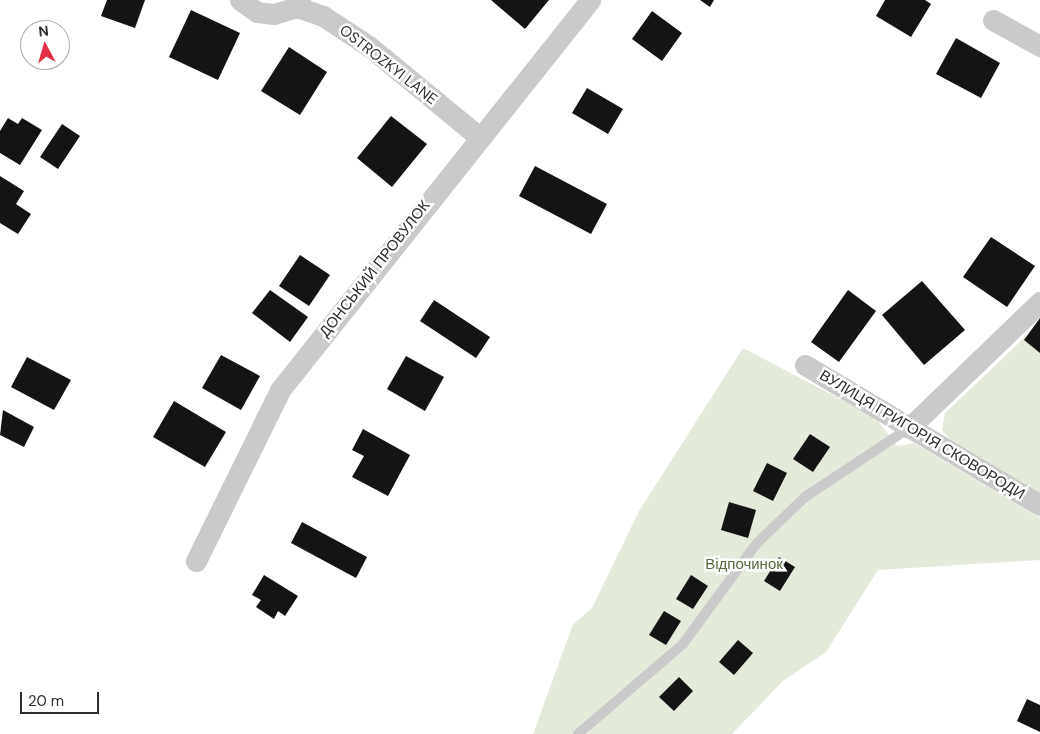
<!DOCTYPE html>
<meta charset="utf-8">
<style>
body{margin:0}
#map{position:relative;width:1040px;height:734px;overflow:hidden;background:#fff;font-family:"DM Sans",sans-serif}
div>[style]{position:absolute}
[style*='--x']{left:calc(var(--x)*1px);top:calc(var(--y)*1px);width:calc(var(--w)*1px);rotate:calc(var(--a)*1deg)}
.green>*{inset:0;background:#e4ebdb}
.building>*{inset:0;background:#141414}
.service>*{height:10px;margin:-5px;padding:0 5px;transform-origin:5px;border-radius:5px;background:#cacaca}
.minor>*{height:21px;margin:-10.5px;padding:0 10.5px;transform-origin:10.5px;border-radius:10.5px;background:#cacaca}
span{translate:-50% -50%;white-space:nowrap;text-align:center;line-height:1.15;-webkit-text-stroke:5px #fff;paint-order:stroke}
.street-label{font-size:15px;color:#2d2d2d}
.park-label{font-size:15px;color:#53683b}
.north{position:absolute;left:20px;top:20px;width:50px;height:50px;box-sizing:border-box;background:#fff;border:1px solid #ababab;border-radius:50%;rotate:354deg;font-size:14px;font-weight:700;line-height:20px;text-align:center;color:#2d2d2d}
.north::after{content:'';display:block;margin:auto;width:18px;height:22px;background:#e33047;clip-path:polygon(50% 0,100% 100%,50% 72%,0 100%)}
.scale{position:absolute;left:20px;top:692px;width:79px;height:22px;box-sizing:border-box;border:2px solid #2d2d2d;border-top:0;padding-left:6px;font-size:15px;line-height:18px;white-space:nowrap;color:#2d2d2d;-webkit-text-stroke:4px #fff;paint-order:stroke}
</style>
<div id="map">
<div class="green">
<div style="clip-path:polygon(1040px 323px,1040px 499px,958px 449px,942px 430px,945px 413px)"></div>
<div style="clip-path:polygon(743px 348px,875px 417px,897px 446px,914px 443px,1040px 518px,1040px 560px,878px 570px,826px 652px,783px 681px,732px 734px,533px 734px,573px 624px,592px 608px,639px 511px)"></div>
</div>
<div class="building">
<div style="clip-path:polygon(107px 0,145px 0,135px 28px,101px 16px)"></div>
<div style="clip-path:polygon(491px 0,549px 0,525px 29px)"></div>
<div style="clip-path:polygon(700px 0,714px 0,710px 7px)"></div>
<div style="clip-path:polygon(885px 0,925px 0,931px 4px,911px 37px,876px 16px)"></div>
<div style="clip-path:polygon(191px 10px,240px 33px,218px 80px,169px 57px)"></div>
<div style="clip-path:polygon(652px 11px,682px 33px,662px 61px,632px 39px)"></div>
<div style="clip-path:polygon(956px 38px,1000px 63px,981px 98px,936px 74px)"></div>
<div style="clip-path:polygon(289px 47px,327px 72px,300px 115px,261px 91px)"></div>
<div style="clip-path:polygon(587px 88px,623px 109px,608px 134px,572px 113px)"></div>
<div style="clip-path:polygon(391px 116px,427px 144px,392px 187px,357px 158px)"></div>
<div style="clip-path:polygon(8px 118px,18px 124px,22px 118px,42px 130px,20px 165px,0 153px,0 131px)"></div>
<div style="clip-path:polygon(62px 124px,80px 136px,58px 169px,40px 157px)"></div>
<div style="clip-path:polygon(535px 166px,607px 204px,591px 234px,519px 196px)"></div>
<div style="clip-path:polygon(0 176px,24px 191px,16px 204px,31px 214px,18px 234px,0 223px)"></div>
<div style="clip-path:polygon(991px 237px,1035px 266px,1007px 307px,963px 277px)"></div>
<div style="clip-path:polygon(300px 255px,330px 275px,309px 306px,279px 286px)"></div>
<div style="clip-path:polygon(922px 281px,965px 330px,924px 365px,882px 315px)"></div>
<div style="clip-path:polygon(270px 290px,308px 317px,290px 342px,252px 313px)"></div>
<div style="clip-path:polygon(848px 290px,876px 311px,839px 362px,811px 342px)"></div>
<div style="clip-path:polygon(434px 300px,490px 337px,476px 358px,420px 321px)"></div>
<div style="clip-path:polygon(1040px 318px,1040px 353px,1024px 340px)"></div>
<div style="clip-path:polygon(221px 355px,260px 376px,241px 410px,202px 388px)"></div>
<div style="clip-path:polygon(406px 356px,444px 377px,425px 411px,387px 389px)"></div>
<div style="clip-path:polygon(27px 357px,71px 380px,54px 410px,11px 387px)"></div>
<div style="clip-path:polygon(174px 401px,226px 432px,205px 467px,153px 437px)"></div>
<div style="clip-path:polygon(3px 410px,34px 427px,24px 447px,0 435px)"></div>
<div style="clip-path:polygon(363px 429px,410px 455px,388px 496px,352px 477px,364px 456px,352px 450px)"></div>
<div style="clip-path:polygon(810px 434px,830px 447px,813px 472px,793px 459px)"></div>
<div style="clip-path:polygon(767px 463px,787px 473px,773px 501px,753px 491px)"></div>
<div style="clip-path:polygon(729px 502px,756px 510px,748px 538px,721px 530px)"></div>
<div style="clip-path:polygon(302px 522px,367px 557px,356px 578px,291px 543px)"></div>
<div style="clip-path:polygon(779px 557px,795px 567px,780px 591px,764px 581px)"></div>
<div style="clip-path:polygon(264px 575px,298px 596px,285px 616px,278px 611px,274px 619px,256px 607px,261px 600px,252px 595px)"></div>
<div style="clip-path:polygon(691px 575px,708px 586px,693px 609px,676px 599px)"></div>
<div style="clip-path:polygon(664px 611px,681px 621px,666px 645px,649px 635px)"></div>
<div style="clip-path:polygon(738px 640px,753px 653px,734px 675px,719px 662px)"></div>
<div style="clip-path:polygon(679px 677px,693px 691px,674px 711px,659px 697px)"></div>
<div style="clip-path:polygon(1027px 699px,1040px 705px,1040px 732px,1017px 721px)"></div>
</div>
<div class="service">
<div style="--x:578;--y:734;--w:138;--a:-40.6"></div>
<div style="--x:683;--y:644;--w:125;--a:-53.8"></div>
<div style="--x:757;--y:543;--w:66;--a:-43.8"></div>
<div style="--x:805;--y:497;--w:125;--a:-33.6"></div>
</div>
<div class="minor">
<div style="--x:240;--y:0;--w:21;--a:35"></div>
<div style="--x:257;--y:12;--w:17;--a:7"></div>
<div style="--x:274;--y:14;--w:24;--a:-17"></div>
<div style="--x:300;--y:0;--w:8;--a:113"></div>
<div style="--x:297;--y:7;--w:28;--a:19"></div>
<div style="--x:323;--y:16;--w:56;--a:33.4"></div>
<div style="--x:370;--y:47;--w:141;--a:39.5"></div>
<div style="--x:993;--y:20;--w:54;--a:29"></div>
<div style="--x:805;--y:365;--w:274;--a:30.8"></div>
<div style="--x:909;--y:428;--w:182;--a:-43.9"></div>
<div style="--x:196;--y:561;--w:191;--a:-63.8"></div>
<div style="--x:280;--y:390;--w:498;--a:-51.5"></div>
</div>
<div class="street-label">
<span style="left:388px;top:65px;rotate:38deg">OSTROZKYI LANE</span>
<span style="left:375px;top:269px;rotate:-52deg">ДОНСЬКИЙ ПРОВУЛОК</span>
<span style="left:922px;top:435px;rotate:31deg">ВУЛИЦЯ ГРИГОРІЯ СКОВОРОДИ</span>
</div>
<div class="park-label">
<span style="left:744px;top:565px">Відпочинок</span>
</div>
<div class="north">N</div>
<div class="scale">20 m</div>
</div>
